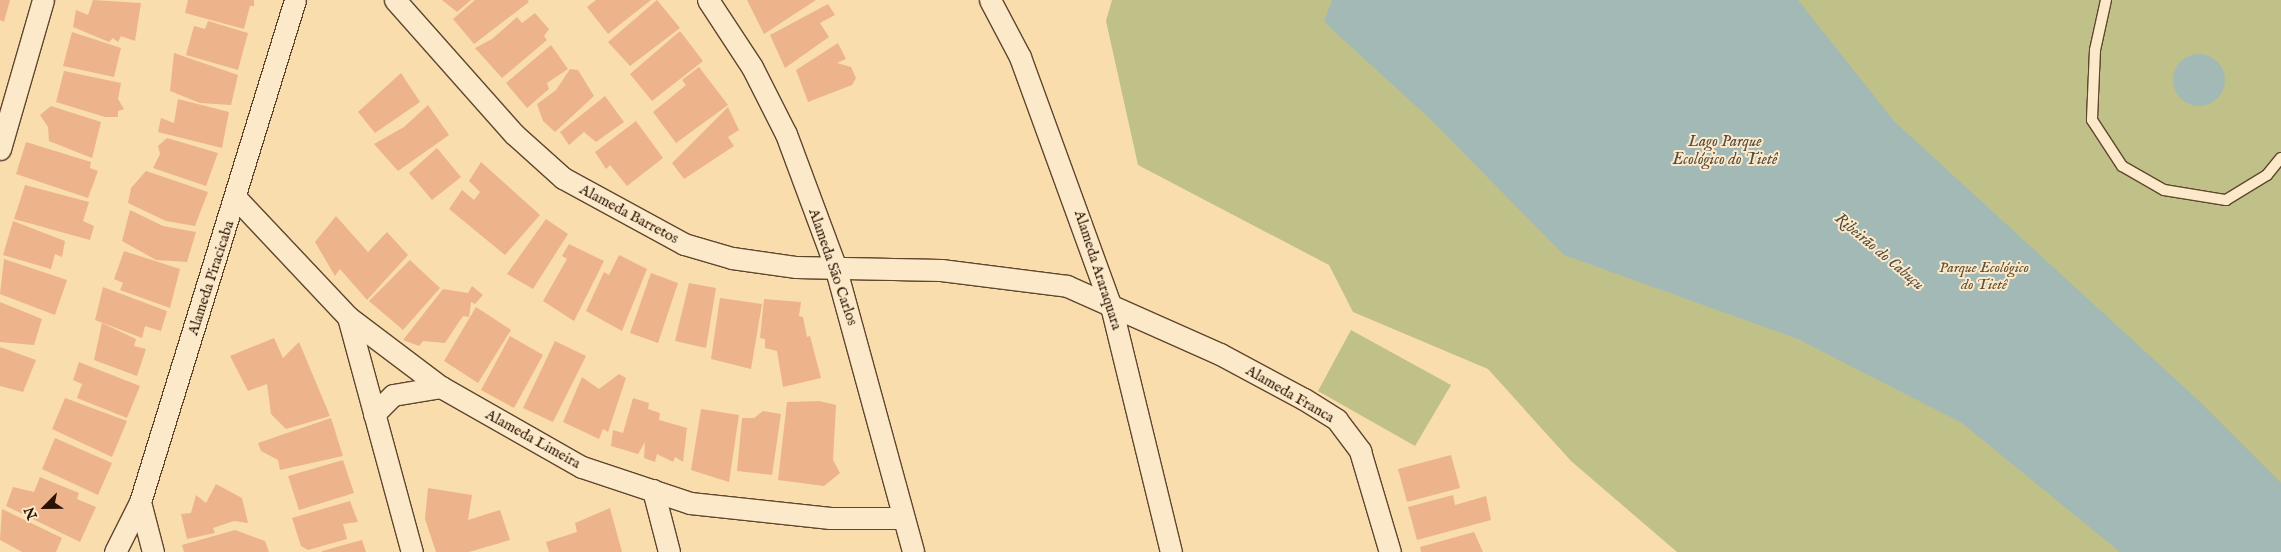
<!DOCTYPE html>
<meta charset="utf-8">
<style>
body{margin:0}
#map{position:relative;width:2281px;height:552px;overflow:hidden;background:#faddad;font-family:"IM FELL English",serif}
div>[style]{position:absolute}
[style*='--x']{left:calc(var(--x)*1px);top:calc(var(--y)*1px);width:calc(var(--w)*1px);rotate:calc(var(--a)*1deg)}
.green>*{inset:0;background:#c0c089}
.water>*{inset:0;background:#a3b9b5}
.round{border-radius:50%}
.building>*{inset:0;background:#edb38b}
.roads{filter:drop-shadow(1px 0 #5f462e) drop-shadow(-1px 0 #5f462e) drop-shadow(0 1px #5f462e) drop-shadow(0 -1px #5f462e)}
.lane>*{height:10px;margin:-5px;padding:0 5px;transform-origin:5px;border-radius:5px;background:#fce9ca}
.street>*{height:21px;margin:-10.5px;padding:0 10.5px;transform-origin:10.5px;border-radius:10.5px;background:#fce9ca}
span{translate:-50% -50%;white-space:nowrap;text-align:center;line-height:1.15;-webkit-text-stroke:4px #fce9ca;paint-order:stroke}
.street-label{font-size:15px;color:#2b1303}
.park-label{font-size:15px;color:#5f5032;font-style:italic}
.water-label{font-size:16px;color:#554d41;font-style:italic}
.north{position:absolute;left:20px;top:482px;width:50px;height:50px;-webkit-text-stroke:4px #fce9ca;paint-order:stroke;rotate:247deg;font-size:14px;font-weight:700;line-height:20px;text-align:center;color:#2b1303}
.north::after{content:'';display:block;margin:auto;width:18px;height:22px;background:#2b1303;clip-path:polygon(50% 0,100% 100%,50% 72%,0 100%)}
</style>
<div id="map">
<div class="green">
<div style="clip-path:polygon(1112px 0,2281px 0,2281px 552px,1677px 552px,1571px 461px,1488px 369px,1353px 312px,1329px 265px,1138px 165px,1106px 21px)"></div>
<div style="clip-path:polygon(1351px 330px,1451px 385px,1415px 446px,1318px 391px)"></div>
</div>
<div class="water">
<div style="clip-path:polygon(1332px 0,1798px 0,1894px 121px,2197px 399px,2281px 483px,2281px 552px,2120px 552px,1962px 423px,1798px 339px,1564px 255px,1428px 117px,1324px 22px)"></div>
<div class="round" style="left:2173px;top:54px;width:52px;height:52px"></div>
</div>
<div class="building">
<div style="clip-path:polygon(0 0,10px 0,4px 22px,0 20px)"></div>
<div style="clip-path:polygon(93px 0,141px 3px,135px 41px,121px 36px,118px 42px,113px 38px,109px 42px,73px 27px,76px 10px,88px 15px)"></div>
<div style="clip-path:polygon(188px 0,254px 0,254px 6px,250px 6px,244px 29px,185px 13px)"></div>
<div style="clip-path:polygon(442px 0,471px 0,457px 12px)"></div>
<div style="clip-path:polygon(475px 0,528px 0,529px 2px,474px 44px,453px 19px)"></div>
<div style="clip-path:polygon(596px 0,651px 0,608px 34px,587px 7px)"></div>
<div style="clip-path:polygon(657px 0,680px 28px,630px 66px,608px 42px)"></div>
<div style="clip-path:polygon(747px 0,816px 0,764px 34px)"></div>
<div style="clip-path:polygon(828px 4px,835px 15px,820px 23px,829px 37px,785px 68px,770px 35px)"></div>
<div style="clip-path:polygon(535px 13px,549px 29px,544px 36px,547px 40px,502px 78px,475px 48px,492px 39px,517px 17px,522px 23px)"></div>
<div style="clip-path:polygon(208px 21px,248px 33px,238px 70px,186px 55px,194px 26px,205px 29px)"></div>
<div style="clip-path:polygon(680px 31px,703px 61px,652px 101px,630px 74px)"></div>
<div style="clip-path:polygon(72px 32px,121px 48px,114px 77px,63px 66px)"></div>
<div style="clip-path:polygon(838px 43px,846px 59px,837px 63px,851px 67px,856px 78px,852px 85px,808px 102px,796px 70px)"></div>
<div style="clip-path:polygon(551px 45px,568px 69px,547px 83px,549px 89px,527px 108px,506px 83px)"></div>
<div style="clip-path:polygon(174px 53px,238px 75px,231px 105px,200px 103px,170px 91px)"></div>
<div style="clip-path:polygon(699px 67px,728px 105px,676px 143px,653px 112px,686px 85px,682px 80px)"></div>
<div style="clip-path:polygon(570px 69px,578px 70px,594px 96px,555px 132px,543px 121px,537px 104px,556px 90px)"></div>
<div style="clip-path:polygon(64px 71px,121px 83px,118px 99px,124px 109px,118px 111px,118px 117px,105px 117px,56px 102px)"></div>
<div style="clip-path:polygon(401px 73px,420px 102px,375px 133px,358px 112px)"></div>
<div style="clip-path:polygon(605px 96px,624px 122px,596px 142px,584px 132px,569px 145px,560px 132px)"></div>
<div style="clip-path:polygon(178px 99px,229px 112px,222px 148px,158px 132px,161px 118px,174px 123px)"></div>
<div style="clip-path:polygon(428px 105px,449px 135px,398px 171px,374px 144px,404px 127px)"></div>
<div style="clip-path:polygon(51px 106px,101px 122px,92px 158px,49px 141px,48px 127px,40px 115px)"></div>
<div style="clip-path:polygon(728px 107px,739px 130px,728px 137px,734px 146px,684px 179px,672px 163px)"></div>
<div style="clip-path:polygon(636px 121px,663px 158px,627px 186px,610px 165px,606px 169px,595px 152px)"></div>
<div style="clip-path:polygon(167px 138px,218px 153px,206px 186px,153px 168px,160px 154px,158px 146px)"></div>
<div style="clip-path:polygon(26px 142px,91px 162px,90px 168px,98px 171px,88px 198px,16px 174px)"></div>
<div style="clip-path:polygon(437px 148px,461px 177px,432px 200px,409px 173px)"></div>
<div style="clip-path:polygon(481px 162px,540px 215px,505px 255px,449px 209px,462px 190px,474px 200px,480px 192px,469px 181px)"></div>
<div style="clip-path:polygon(146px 171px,208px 192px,195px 226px,166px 221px,128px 203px,131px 188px)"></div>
<div style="clip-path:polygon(25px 185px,89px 202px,83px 221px,94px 226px,90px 240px,14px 219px)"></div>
<div style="clip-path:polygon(130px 210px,163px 226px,196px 232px,187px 262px,156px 260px,122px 241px)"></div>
<div style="clip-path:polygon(336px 216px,368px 252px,387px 232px,408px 255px,367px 300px,340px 269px,335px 276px,315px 242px)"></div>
<div style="clip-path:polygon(546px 219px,568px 234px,533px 289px,507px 274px)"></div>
<div style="clip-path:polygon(13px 221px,65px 241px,62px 257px,55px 254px,51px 269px,3px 255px)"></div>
<div style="clip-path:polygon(569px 244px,604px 261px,574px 321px,543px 301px,567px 259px,562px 256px)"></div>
<div style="clip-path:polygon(124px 251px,180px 269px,170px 308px,120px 290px,123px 283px,114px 279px)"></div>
<div style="clip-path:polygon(619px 255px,647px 269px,622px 331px,586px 311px,604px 272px,609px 275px)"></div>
<div style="clip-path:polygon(4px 259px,67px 280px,55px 315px,0 294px)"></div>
<div style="clip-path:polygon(410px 260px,440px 288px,403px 330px,369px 301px)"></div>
<div style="clip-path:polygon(651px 273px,678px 283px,658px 343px,630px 333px)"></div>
<div style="clip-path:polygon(689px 283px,716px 288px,706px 348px,675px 341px)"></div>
<div style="clip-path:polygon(472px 286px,483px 295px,475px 304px,471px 302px,469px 317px,463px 316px,445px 343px,423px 341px,419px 346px,403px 340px,443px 289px,468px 293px)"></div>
<div style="clip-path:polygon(103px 287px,167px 311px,161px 331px,145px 326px,142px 338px,95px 320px)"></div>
<div style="clip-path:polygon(720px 298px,762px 304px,751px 369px,711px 359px)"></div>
<div style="clip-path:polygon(764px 299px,801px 302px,799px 316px,803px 317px,807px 337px,810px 336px,821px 378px,783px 387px,777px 351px,765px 348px,765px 339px,760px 338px)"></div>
<div style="clip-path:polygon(0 302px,42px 319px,34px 345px,0 342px)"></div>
<div style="clip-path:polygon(476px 307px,511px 330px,478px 383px,444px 361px)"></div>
<div style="clip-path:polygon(102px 323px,136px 339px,134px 346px,146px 349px,137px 376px,94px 360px)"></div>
<div style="clip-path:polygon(510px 336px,543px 355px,514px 408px,481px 390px)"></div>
<div style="clip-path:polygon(274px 338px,283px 358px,299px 342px,330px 416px,286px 429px,271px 414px,267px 384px,248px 391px,230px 356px)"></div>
<div style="clip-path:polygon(555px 341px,586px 356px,553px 422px,523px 408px)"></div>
<div style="clip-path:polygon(0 347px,36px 360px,23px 392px,0 386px)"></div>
<div style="clip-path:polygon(79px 362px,140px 386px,127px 418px,77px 398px,82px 384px,73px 380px)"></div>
<div style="clip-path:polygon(619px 374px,626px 378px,608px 432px,603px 429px,599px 439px,563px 422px,582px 377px,599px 389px)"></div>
<div style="clip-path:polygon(65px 398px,127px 421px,112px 457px,52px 429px)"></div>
<div style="clip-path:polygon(633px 398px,649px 403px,648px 409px,660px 413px,659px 420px,687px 428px,683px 462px,675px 457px,673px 462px,657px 454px,655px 462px,644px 458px,645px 442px,638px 454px,611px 446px,613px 430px,623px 433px)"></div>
<div style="clip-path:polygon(819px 401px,836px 405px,833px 460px,840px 473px,824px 486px,778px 480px,787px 402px)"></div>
<div style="clip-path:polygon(701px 409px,739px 415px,729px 482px,691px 470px)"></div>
<div style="clip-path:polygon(763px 411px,781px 414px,772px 475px,737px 471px,742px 418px,754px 418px)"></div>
<div style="clip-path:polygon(331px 418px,343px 456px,280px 470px,278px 460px,261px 451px,258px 443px)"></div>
<div style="clip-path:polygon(55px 438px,112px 463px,98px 495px,42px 469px)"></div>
<div style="clip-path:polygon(1451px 455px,1460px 488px,1407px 502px,1398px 469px)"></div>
<div style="clip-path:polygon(343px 460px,354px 493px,299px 510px,288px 476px)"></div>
<div style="clip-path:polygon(40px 477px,79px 493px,77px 499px,96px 507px,80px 542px,6px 506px,13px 487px,34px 492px)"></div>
<div style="clip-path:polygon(216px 484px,242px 498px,248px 523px,234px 521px,213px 528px,215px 533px,187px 539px,181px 514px,191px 513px,196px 495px,206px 503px)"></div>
<div style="clip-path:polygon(428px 488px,472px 495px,468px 520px,500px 510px,510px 540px,469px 552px,436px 552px,425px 519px)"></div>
<div style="clip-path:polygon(1453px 495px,1455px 505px,1486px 496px,1491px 520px,1417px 540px,1408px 507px)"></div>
<div style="clip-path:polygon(350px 501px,358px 522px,343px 524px,347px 539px,308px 550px,301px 546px,292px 518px)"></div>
<div style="clip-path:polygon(610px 508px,622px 552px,549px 552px,546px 542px,577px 532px,575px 523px)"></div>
<div style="clip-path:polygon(2px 509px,62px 538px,56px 552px,22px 552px,0 540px)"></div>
<div style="clip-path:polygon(235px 530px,265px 541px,269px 552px,184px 552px,182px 545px)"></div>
<div style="clip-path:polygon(1474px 532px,1483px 552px,1421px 552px,1420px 547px)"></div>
<div style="clip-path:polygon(362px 540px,366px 552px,322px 552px,322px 551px)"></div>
</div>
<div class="roads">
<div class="lane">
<div style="--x:2106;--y:0;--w:51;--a:102.4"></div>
<div style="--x:2095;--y:50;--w:70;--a:92.5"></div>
<div style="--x:2092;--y:120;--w:55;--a:56.9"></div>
<div style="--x:2122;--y:166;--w:48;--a:29.7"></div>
<div style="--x:2164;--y:190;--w:63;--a:9.2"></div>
<div style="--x:2226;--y:200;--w:48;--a:-31.4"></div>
<div style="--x:2267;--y:175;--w:22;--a:-51"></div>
</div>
<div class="street">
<div style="--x:395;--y:0;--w:179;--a:48.4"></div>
<div style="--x:514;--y:134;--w:66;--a:41.9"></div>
<div style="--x:563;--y:178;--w:138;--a:28.6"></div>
<div style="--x:684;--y:244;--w:50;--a:16.3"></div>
<div style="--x:732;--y:258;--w:65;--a:8"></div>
<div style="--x:796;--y:267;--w:145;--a:1.2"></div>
<div style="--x:941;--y:270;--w:127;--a:7.2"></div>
<div style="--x:1067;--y:286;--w:167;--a:24"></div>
<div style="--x:1220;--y:354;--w:95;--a:28.2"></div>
<div style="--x:1304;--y:399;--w:39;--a:32"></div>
<div style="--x:1337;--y:420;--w:39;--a:53"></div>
<div style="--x:1360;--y:451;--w:105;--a:73.5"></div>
<div style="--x:708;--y:0;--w:80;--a:56.7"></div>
<div style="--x:752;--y:67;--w:75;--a:63.1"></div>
<div style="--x:786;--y:134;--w:141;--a:69.6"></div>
<div style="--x:835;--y:266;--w:296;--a:74.7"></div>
<div style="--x:990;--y:0;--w:64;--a:62.2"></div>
<div style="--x:1020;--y:57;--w:269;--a:70"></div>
<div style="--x:1112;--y:310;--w:249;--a:76.3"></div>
<div style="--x:0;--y:149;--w:155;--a:-73.9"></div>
<div style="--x:236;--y:198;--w:163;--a:46.7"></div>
<div style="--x:348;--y:317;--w:116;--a:37"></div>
<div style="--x:441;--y:387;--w:162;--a:29.6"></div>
<div style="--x:582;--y:467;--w:114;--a:18.4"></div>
<div style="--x:690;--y:503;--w:141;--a:6.1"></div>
<div style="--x:830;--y:518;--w:73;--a:0"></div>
<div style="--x:348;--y:317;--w:244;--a:74.8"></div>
<div style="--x:374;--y:414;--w:27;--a:-45"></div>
<div style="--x:393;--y:395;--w:49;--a:-9.5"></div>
<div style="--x:653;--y:490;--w:64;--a:75.5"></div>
<div style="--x:140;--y:502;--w:52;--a:75.4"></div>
<div style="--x:115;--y:552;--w:56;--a:-63.4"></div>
<div style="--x:140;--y:502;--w:525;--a:-72.84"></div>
</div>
</div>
<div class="street-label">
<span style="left:629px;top:214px;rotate:28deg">Alameda Barretos</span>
<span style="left:833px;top:267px;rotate:71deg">Alameda São Carlos</span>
<span style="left:1098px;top:270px;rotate:72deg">Alameda Araraquara</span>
<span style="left:211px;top:278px;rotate:-72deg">Alameda Piracicaba</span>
<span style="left:1290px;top:394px;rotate:30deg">Alameda Franca</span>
<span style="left:533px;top:439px;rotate:29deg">Alameda Limeira</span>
</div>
<div class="park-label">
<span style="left:1984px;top:276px">Parque Ecológico<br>do Tietê</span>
</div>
<div class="water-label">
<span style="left:1725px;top:151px">Lago Parque<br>Ecológico do Tietê</span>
<span style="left:1879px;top:252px;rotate:40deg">Ribeirão do Cabuçu</span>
</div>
<div class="north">N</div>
</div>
